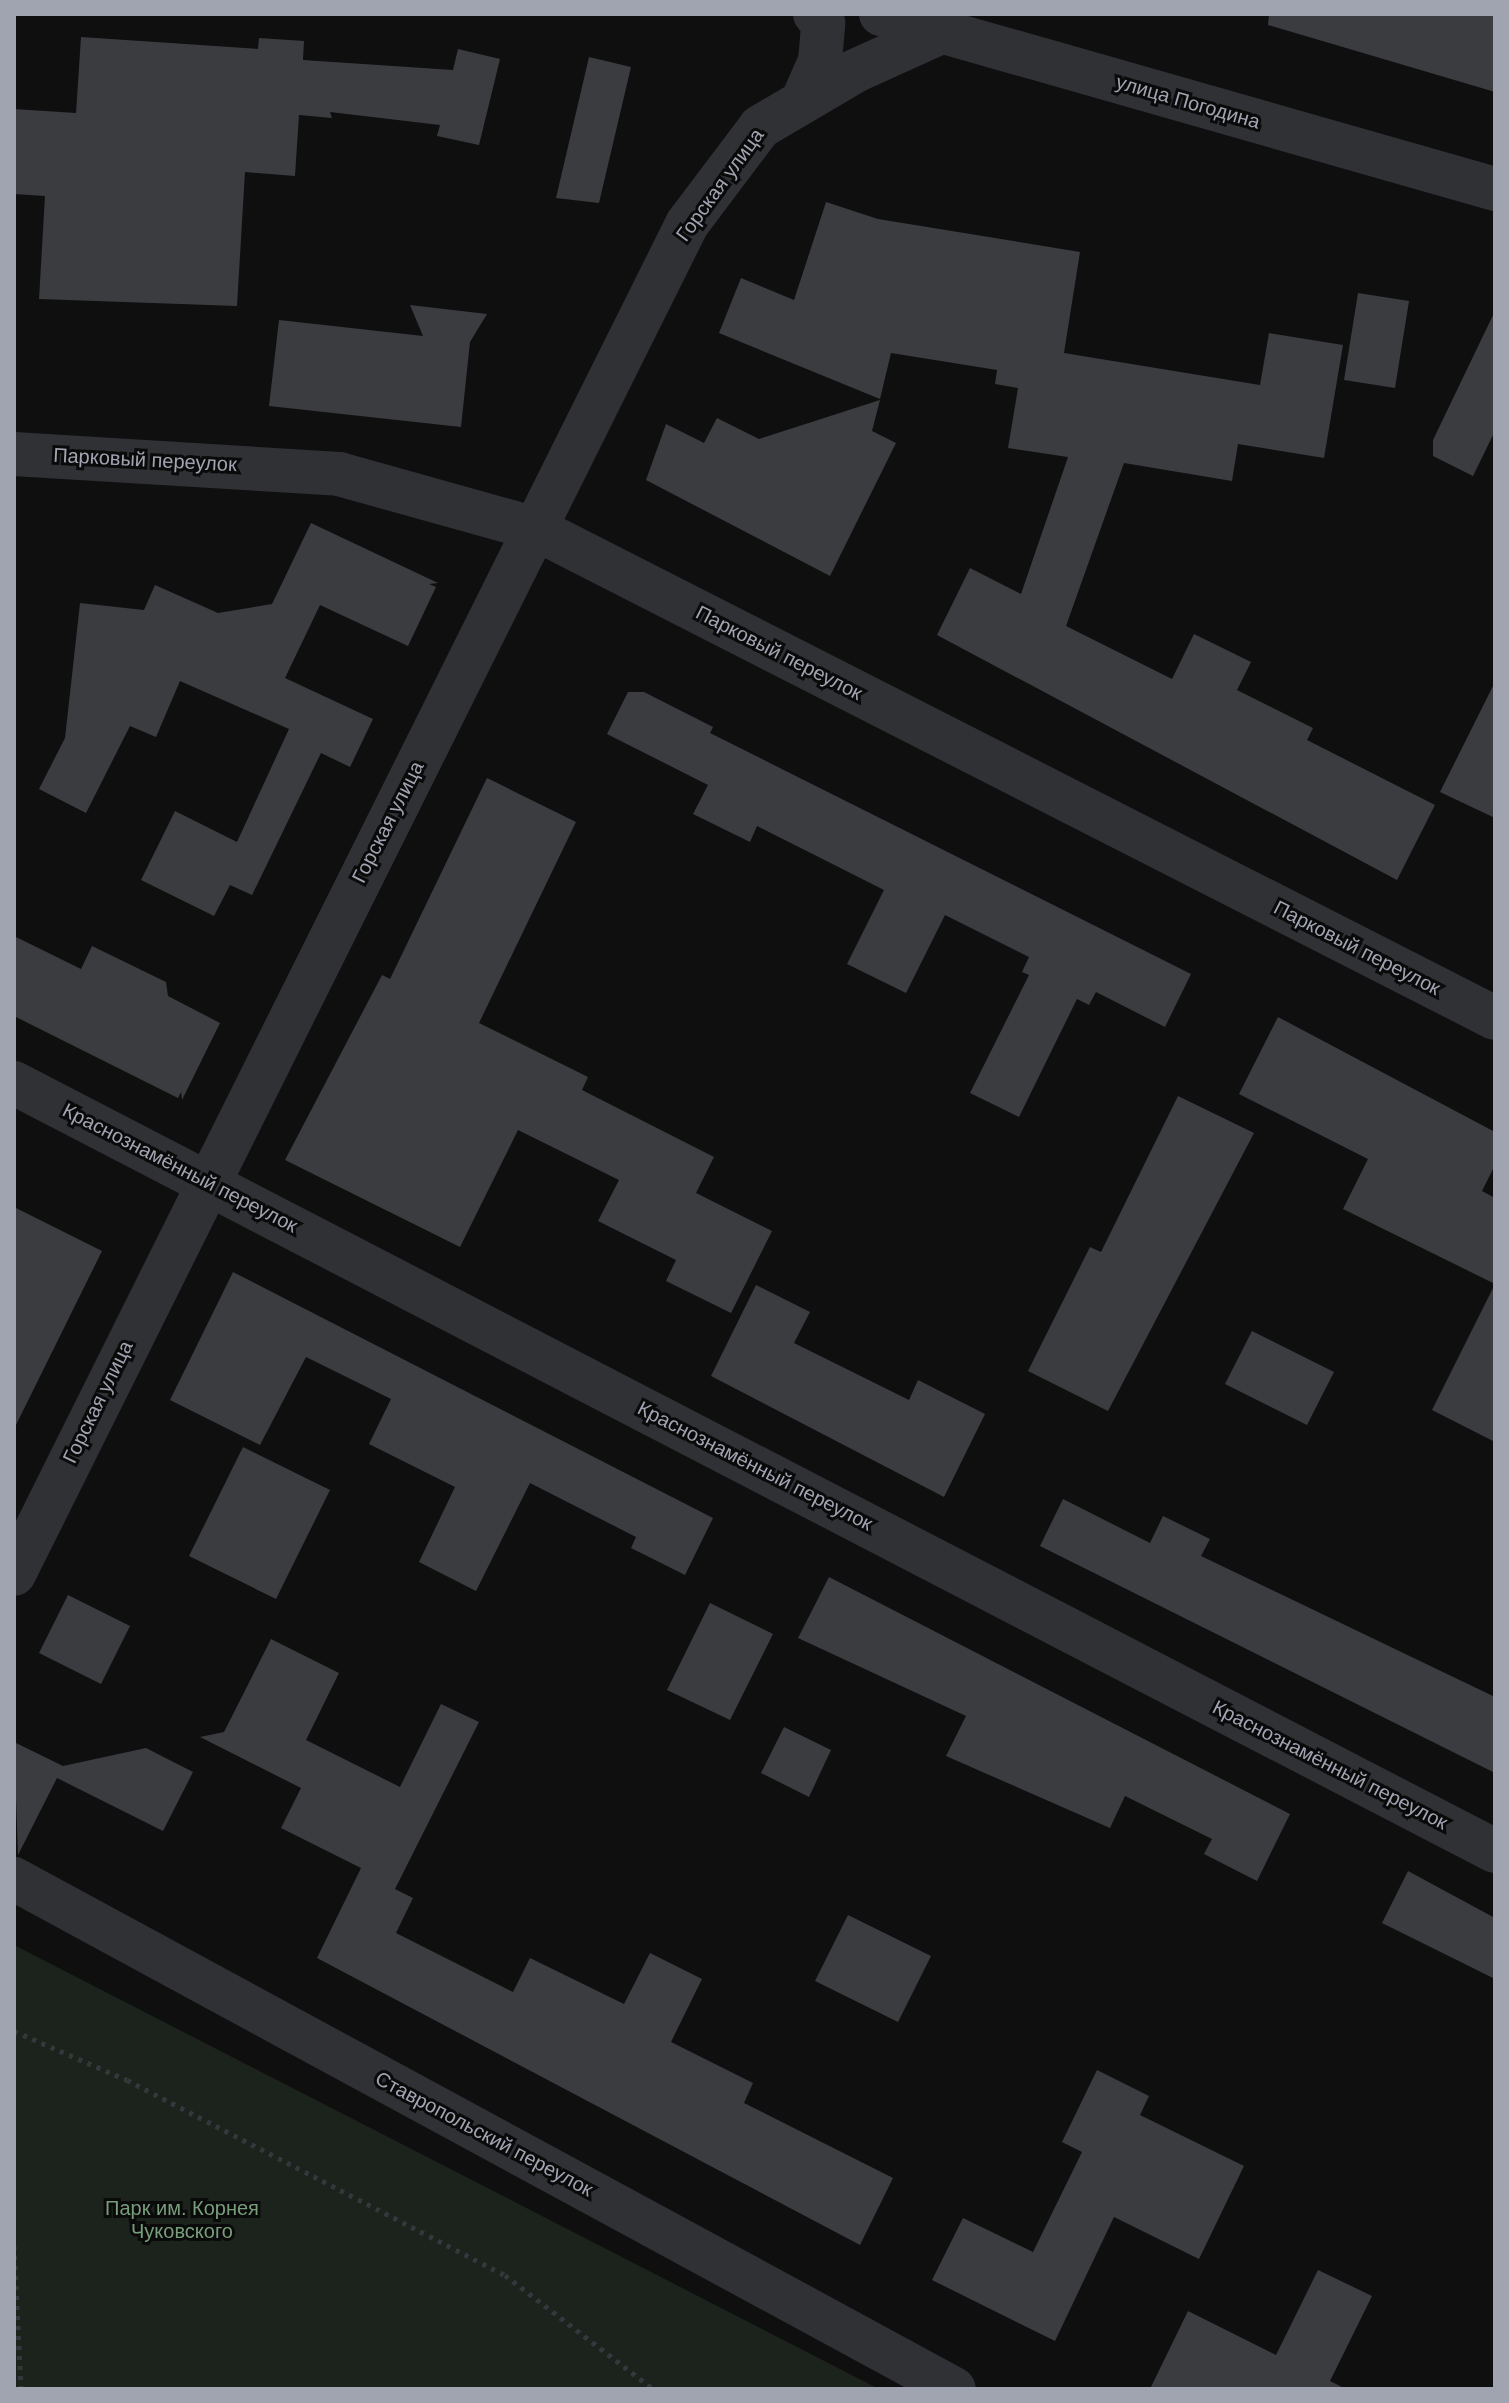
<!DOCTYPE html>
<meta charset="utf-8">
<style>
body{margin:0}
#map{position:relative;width:1509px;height:2403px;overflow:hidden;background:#0f0f10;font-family:Arial,sans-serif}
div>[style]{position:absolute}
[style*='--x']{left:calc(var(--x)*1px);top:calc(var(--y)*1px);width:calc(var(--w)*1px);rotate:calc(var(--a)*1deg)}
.green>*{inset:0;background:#1b231c}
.building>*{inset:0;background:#3b3c40}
.path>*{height:5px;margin-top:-2.5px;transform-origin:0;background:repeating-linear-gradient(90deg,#36373c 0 4px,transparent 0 10px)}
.minor>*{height:44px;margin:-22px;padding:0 22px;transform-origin:22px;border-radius:22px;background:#303135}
.tertiary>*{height:44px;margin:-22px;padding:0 22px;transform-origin:22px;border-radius:22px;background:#303135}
span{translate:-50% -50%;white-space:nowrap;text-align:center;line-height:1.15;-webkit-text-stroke:6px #0a0a0b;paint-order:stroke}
.street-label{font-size:20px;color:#a0a4b1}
.park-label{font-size:20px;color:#779d7b}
.frame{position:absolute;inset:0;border:16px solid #a0a4b1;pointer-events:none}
</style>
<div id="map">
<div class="green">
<div style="clip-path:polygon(14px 1945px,879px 2389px,14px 2389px)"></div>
</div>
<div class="building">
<div style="clip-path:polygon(1269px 14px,1495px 14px,1495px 92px,1268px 25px)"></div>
<div style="clip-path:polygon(81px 37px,258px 49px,259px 38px,304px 41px,303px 60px,453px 70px,458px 49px,500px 59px,479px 145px,437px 136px,440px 125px,330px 112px,332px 118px,299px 115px,295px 176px,245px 172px,237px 306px,39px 299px,45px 196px,14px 194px,14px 109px,76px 113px)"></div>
<div style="clip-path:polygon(589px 57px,631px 67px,599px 203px,556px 198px)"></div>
<div style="clip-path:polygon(826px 202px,878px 219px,1080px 252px,1064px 353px,1260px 385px,1269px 333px,1343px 345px,1324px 458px,1238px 444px,1232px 481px,1124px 463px,1066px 626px,1172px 679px,1194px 634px,1251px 662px,1237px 690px,1313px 728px,1307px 740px,1435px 805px,1397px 880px,937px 635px,970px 568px,1021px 594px,1068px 457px,1008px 448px,1018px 388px,995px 384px,997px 370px,891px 353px,880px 399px,719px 333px,741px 278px,794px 300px)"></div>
<div style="clip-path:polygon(1358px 293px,1409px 301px,1395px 388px,1344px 380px)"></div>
<div style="clip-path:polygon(410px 305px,487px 314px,470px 342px,461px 427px,269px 406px,279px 320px,423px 336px)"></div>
<div style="clip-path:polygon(1495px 311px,1495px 431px,1473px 476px,1433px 456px,1433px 440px)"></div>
<div style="clip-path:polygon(880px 400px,872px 431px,896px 443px,830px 576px,646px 480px,666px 424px,704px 443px,717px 418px,759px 439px)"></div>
<div style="clip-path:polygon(311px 523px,438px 583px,429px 584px,436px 587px,408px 646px,320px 605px,285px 678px,373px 719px,350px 767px,321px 753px,252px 895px,230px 885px,214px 916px,141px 880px,175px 811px,237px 842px,289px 729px,180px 681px,156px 737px,130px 726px,86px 813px,39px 789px,65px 738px,80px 603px,144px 610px,155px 585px,218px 613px,272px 604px)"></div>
<div style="clip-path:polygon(1495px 682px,1495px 818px,1440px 792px)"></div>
<div style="clip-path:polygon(628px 692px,644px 692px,713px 727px,710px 733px,1191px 974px,1165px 1027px,1096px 992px,1089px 1005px,1077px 999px,1019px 1117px,970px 1093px,1029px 975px,1022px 972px,1029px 957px,945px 915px,906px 993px,847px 964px,884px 890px,757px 826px,750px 842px,693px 814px,708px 785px,607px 734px)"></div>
<div style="clip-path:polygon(487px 778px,576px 822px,479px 1023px,588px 1077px,582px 1090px,714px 1157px,696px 1193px,772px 1231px,731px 1313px,666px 1281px,676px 1260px,598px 1221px,619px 1180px,518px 1130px,460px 1247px,285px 1160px,382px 975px,390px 979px)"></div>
<div style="clip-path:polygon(14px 936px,81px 969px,92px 946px,166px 982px,168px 996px,220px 1023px,182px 1100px,181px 1092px,178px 1098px,14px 1016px)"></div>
<div style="clip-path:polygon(1278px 1017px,1495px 1132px,1495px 1165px,1482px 1191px,1495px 1198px,1495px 1442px,1432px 1410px,1495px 1284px,1343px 1209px,1368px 1159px,1239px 1094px)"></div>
<div style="clip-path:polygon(1178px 1096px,1254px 1133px,1108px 1411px,1028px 1371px,1090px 1247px,1101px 1252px)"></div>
<div style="clip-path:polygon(14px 1207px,102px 1251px,14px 1429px)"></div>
<div style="clip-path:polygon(233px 1272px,713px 1518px,685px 1575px,631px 1548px,636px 1537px,530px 1483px,476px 1591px,419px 1562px,455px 1487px,369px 1444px,391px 1399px,306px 1357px,260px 1445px,170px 1400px)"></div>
<div style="clip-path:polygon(756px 1285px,810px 1312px,794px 1343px,909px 1400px,918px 1380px,985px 1414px,944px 1497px,711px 1376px)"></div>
<div style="clip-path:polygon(1252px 1331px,1334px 1372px,1307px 1425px,1225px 1384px)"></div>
<div style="clip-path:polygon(243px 1447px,330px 1490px,276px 1599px,189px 1556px)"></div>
<div style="clip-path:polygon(1063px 1499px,1150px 1543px,1163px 1516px,1210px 1539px,1201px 1556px,1495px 1697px,1495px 1773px,1040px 1546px)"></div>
<div style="clip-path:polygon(829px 1577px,1290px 1814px,1257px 1881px,1204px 1854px,1212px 1839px,1125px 1796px,1110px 1828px,946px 1756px,966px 1716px,798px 1638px)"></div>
<div style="clip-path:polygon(68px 1595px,130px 1626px,101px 1684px,39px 1653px)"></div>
<div style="clip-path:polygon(710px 1603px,773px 1634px,730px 1720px,667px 1690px)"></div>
<div style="clip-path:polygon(271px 1639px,339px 1673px,306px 1740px,400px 1787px,441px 1704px,479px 1722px,395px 1889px,413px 1898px,396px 1933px,513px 1992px,530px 1958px,624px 2004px,650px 1953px,702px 1979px,671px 2042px,753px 2083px,744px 2103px,893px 2178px,860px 2245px,317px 1958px,361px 1868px,281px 1828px,301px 1788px,200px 1737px,224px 1732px)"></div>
<div style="clip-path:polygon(784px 1727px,831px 1750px,809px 1797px,761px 1773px)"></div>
<div style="clip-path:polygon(14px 1742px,63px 1766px,146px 1748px,193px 1772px,163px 1831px,57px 1778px,18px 1855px)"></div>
<div style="clip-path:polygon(1408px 1871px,1495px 1918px,1495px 1979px,1382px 1923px)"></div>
<div style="clip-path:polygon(848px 1915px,931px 1956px,898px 2022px,815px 1981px)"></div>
<div style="clip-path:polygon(1097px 2070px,1149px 2096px,1140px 2115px,1244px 2166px,1199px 2259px,1114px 2217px,1055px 2341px,932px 2280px,963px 2218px,1033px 2252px,1082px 2152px,1062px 2142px)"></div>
<div style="clip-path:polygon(1318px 2270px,1372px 2296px,1330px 2381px,1346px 2389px,1150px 2389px,1188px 2311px,1276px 2355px)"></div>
</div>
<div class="path">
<div style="--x:14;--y:2031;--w:123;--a:23.4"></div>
<div style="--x:127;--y:2080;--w:425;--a:27.3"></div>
<div style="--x:505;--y:2275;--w:187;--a:37.6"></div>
<div style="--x:14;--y:2246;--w:143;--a:87.2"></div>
</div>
<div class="minor">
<div style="--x:802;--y:102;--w:45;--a:-66.3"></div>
<div style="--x:820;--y:61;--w:38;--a:-85"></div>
<div style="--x:823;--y:23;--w:12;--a:-132"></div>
<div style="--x:14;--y:454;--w:326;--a:3.5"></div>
<div style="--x:339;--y:474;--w:205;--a:15.6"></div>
<div style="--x:536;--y:529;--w:1076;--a:27.02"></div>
<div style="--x:14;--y:1083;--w:1668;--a:27.41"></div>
<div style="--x:14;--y:1574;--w:1508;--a:-63.5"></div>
<div style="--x:687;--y:224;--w:121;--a:-53"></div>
<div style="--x:760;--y:127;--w:110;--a:-30.5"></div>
<div style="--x:855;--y:71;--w:94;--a:-24.4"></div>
</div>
<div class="tertiary">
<div style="--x:881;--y:14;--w:638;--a:15.91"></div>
<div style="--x:14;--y:1879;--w:1069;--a:28.48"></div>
</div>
<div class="street-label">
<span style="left:1188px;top:102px;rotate:16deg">улица Погодина</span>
<span style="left:720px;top:185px;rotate:-54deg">Горская улица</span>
<span style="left:145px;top:460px;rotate:3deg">Парковый переулок</span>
<span style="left:779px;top:653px;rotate:27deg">Парковый переулок</span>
<span style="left:388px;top:822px;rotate:-63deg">Горская улица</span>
<span style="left:1357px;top:948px;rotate:27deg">Парковый переулок</span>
<span style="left:180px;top:1168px;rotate:27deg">Краснознамённый переулок</span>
<span style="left:98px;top:1402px;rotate:-64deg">Горская улица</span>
<span style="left:755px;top:1466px;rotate:27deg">Краснознамённый переулок</span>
<span style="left:1330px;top:1765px;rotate:27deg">Краснознамённый переулок</span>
<span style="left:484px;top:2134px;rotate:28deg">Ставропольский переулок</span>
</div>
<div class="park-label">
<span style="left:182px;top:2220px">Парк им. Корнея<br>Чуковского</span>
</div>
<div class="frame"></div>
</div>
